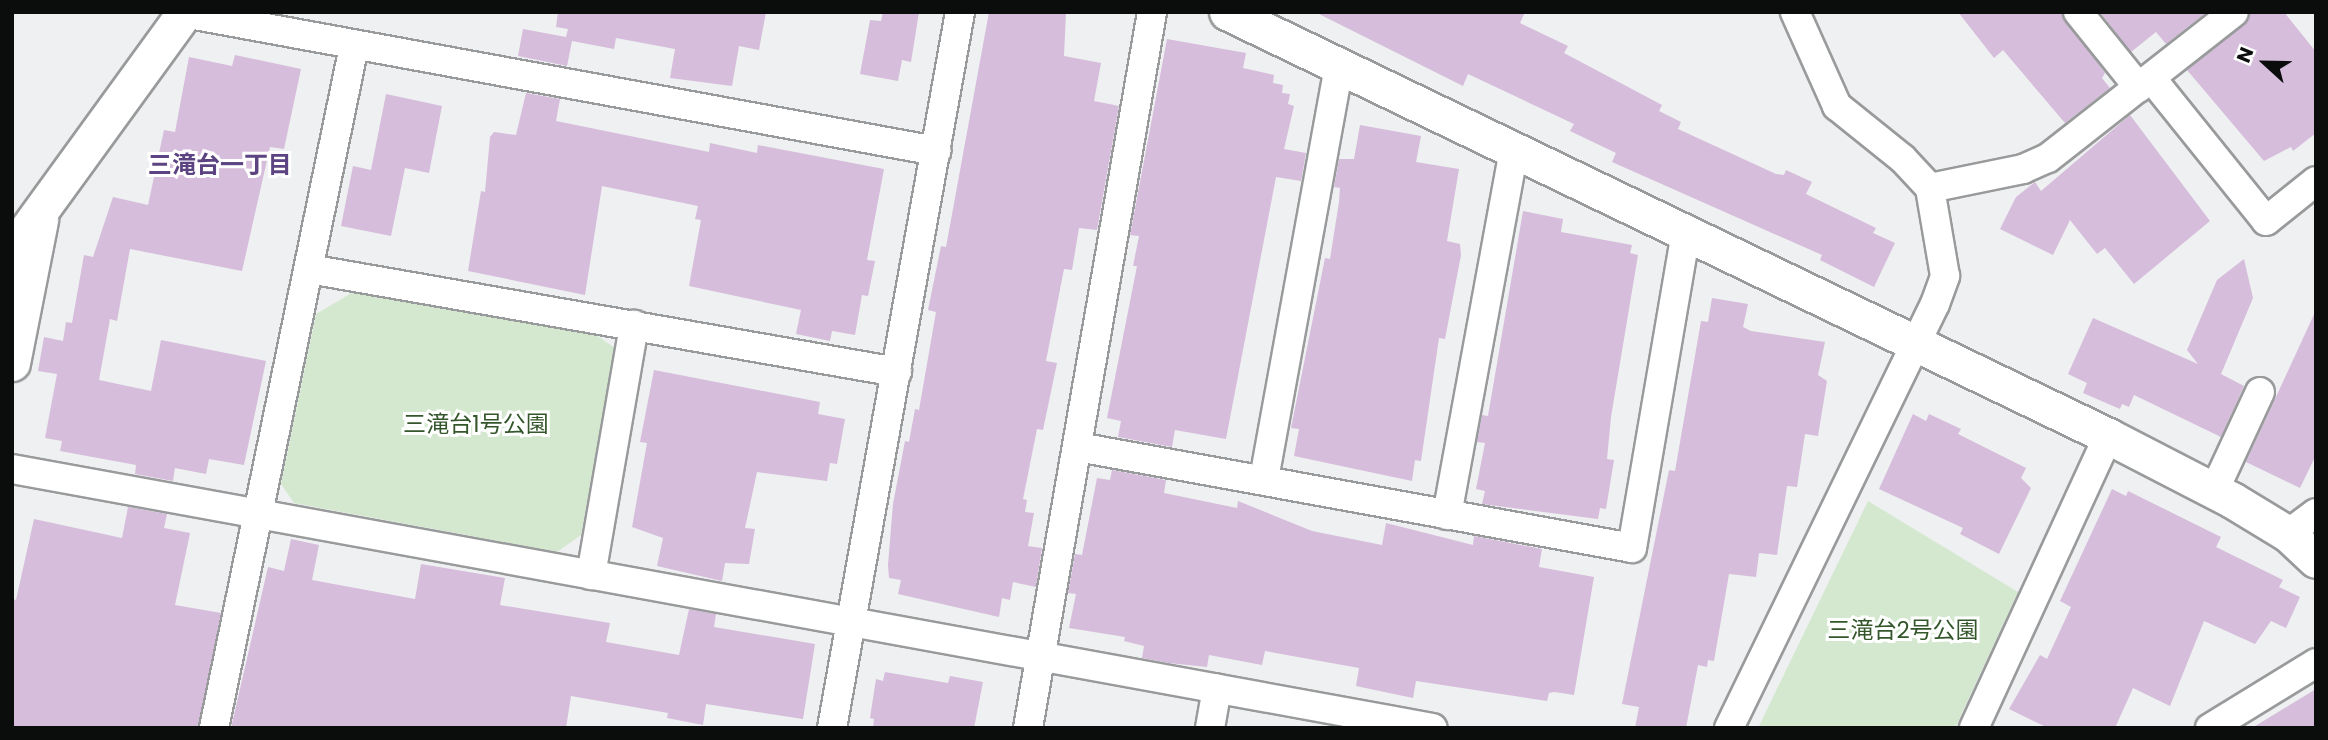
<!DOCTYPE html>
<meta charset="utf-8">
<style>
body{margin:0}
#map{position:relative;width:2328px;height:740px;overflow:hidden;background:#eff0f1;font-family:Poppins,"Noto Sans JP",sans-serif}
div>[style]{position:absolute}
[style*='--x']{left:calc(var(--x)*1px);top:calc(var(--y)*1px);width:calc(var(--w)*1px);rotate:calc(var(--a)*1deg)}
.green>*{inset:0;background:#d4e8d0}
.building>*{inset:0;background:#d5bddb}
.roads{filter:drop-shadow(2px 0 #999a9b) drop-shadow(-2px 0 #999a9b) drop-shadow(0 2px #999a9b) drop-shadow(0 -2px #999a9b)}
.minor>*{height:28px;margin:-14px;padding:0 14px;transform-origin:14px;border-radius:14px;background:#fff}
.tertiary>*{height:35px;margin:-17.5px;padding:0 17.5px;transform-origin:17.5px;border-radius:17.5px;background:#fff}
span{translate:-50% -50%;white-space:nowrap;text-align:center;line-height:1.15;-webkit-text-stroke:6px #fff;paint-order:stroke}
.park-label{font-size:23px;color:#34562b}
.neighbourhood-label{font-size:24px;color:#5b4481;font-weight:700}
.frame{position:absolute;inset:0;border:14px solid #0b0c0c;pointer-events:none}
.north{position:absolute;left:2230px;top:28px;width:70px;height:70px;-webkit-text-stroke:5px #fff;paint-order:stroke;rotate:292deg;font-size:19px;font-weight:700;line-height:28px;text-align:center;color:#0b0c0c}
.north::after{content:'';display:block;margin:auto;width:24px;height:32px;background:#0b0c0c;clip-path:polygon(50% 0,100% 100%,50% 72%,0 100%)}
</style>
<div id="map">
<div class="green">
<div style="clip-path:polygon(355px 291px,590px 331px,615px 348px,581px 535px,557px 552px,294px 503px,281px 484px,316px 314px)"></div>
<div style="clip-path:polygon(1868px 501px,2018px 592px,1955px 728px,1758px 728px)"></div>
</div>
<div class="building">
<div style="clip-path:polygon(558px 12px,766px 12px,759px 50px,739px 46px,732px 86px,670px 78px,675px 49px,616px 38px,614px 49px,572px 41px,567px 66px,518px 56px,523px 29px,566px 37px,568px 29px,556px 27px)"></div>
<div style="clip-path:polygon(883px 12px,919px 12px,911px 62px,902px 60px,898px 81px,860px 74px,870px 20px,881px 21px)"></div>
<div style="clip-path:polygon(989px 12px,1066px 12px,1064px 56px,1101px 63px,1094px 101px,1119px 106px,1097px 230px,1079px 228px,1072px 270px,1064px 269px,1046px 361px,1057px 363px,1043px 430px,1037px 429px,1023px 499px,1027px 500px,1025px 512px,1034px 513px,1028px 546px,1042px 548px,1036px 587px,1013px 582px,1010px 600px,1002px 598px,999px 617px,898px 594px,901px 580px,889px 578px,888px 565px,893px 504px,905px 441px,909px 442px,915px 409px,919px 410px,936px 312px,928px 310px,941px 246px,946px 247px)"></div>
<div style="clip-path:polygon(1315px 12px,1525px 12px,1520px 23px,1568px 46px,1564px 53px,1662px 105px,1659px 111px,1681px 122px,1678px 129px,1776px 174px,1784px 175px,1786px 170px,1812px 182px,1806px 194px,1876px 228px,1873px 233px,1895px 243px,1874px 287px,1820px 260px,1822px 255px,1612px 162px,1616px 153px,1570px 131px,1574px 124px,1468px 74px,1463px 86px)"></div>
<div style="clip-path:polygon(1958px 12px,2062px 12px,2105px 73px,2102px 78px,2110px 88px,2065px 123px,2003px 50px,1994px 58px)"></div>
<div style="clip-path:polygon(2100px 12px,2207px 12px,2166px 44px,2156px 32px,2131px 52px)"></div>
<div style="clip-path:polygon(2250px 12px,2284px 12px,2316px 52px,2316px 133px,2293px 151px,2291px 147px,2264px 161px,2187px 70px,2244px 25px)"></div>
<div style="clip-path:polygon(1167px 39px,1246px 53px,1243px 68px,1274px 75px,1273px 83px,1283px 85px,1282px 93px,1290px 94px,1288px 104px,1294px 106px,1284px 149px,1306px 153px,1301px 181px,1276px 177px,1226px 439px,1175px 430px,1172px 447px,1118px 437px,1121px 421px,1107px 418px,1137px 266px,1133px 266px,1139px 236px,1130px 235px)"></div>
<div style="clip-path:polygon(235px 55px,301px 69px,284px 149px,270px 147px,242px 271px,130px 249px,117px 321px,110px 319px,99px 380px,151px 391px,161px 340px,266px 361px,244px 465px,209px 459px,206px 474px,175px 468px,173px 481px,135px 474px,136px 465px,60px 451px,62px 441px,45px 438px,57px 374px,38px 371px,44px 337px,63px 341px,66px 322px,72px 323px,84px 255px,93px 257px,113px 197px,148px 205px,164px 130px,175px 132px,189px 57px,232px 66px)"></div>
<div style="clip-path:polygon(526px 93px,560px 99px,556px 121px,709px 152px,710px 143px,757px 153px,758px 145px,884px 169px,867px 260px,875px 261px,868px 296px,862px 295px,855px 335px,832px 331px,830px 341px,796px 334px,801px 310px,689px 286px,701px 220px,695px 219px,698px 206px,602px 186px,585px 295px,468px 271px,481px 191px,485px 192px,490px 137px,494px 132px,516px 135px)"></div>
<div style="clip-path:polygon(386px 94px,442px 106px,429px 173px,405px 168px,391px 236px,341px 226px,353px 166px,371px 170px)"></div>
<div style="clip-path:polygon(2130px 115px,2210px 221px,2134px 284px,2105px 248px,2097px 254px,2070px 220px,2053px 255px,2000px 229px,2016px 197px,2035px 182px,2041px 191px)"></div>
<div style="clip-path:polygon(1360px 125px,1421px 136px,1416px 162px,1459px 169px,1447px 241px,1460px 244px,1461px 255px,1445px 339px,1439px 338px,1421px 461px,1415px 460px,1412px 481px,1294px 456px,1299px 429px,1291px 428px,1325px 258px,1330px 259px,1339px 202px,1340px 188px,1334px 187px,1339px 159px,1354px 159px)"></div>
<div style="clip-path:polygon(1523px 211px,1563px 219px,1561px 232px,1632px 245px,1630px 253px,1638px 255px,1611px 417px,1607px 459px,1614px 460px,1606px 509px,1600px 508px,1598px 519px,1482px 504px,1485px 491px,1476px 489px,1485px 443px,1477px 442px,1482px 415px,1488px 416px)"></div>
<div style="clip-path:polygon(2244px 259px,2253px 298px,2221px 374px,2244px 386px,2221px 437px,2134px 395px,2129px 407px,2122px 404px,2120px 409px,2083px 393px,2087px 383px,2068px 374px,2093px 318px,2198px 364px,2187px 350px,2217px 280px)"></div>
<div style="clip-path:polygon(1712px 298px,1748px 304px,1743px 327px,1751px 331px,1825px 342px,1818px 375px,1827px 381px,1818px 436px,1805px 434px,1797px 487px,1787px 486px,1777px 555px,1759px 553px,1756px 577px,1729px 574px,1714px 661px,1708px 660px,1707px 667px,1698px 665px,1686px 728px,1635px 728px,1639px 707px,1622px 704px,1669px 470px,1675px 471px,1701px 321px,1708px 322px)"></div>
<div style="clip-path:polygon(2316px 310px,2316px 455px,2300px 488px,2246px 462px)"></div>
<div style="clip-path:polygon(654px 370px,820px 402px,818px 414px,845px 419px,837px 464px,830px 463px,827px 481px,757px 472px,745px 528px,755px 529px,749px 564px,725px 563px,722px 581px,657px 566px,663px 538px,632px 527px,647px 443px,640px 442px)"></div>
<div style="clip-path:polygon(1913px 414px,1926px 421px,1929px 414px,1961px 429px,1958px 434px,2026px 468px,2021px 478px,2031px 488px,1999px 554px,1960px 534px,1963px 528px,1879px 489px)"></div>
<div style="clip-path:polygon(1112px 470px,1166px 480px,1164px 493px,1237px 508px,1238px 501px,1312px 531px,1382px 545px,1386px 523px,1473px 545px,1474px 536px,1542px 549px,1539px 567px,1594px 577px,1574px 695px,1554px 692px,1549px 693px,1547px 701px,1416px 681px,1413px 698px,1356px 686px,1359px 668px,1265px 651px,1262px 665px,1209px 655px,1207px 667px,1169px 663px,1142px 658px,1144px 646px,1124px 641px,1125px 637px,1069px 628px,1076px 594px,1068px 593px,1075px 554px,1082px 555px,1097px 478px,1110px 480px)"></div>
<div style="clip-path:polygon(2112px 489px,2126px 496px,2128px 491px,2221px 537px,2216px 547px,2283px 580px,2279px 587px,2300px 597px,2286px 628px,2271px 621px,2255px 644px,2204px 621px,2170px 706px,2133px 688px,2115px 728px,2048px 728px,2009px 709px,2040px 655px,2047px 659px,2071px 607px,2060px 601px)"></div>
<div style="clip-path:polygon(128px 507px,167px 514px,164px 528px,190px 533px,175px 605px,221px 613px,198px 728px,12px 728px,12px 599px,16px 600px,34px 519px,122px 538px)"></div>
<div style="clip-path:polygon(291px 539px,319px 545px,312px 580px,415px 599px,421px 564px,505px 578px,500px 605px,610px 623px,606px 642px,679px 655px,689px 609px,716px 614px,714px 627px,815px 644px,803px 719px,706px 704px,703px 725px,667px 718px,668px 713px,571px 696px,566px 728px,231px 728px,268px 567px,284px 571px)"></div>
<div style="clip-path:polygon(885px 672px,948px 683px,950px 676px,983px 682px,974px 728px,873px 728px,874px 719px,870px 718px,876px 679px,883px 681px)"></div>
<div style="clip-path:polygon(2316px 689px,2316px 728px,2252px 728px)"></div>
</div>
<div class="roads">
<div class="minor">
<div style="--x:2078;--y:12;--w:97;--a:51.2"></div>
<div style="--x:184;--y:13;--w:765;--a:10.4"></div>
<div style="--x:2152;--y:79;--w:182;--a:51.2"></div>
<div style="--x:2266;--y:221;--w:64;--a:-38.7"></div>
<div style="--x:1930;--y:188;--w:95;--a:-11.5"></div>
<div style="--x:2023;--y:169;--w:27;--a:-24"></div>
<div style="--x:2048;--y:158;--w:236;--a:-38.1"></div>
<div style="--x:309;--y:269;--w:597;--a:9.94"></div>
<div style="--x:1078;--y:447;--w:563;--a:10.33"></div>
<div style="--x:1632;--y:548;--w:320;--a:-80.3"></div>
<div style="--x:12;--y:469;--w:1444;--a:10.33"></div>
<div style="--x:1264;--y:479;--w:421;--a:-79.7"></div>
<div style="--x:2214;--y:491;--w:109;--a:-65.1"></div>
<div style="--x:1447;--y:515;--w:371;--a:-79.6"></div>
<div style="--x:2288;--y:534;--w:35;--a:-37"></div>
<div style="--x:591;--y:575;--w:254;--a:-80.2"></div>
<div style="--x:214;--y:728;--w:696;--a:-78.4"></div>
<div style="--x:832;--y:728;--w:727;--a:-79.86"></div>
<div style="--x:1028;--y:728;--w:727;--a:-80.17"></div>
<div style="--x:1210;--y:728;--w:40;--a:-80"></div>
<div style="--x:1729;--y:728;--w:471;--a:-64.1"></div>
<div style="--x:1935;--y:304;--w:30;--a:-70"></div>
<div style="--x:1945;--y:276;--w:89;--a:-99.7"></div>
<div style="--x:1930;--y:188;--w:40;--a:-133"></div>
<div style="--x:1903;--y:159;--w:85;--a:-141.2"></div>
<div style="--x:1837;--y:106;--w:103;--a:-114.1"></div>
<div style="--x:1974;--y:728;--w:321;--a:-65.3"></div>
<div style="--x:2210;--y:728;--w:124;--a:-31.5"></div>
</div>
<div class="tertiary">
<div style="--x:1227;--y:12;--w:978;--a:25.7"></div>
<div style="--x:2108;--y:436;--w:140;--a:27.3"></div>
<div style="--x:2232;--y:500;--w:66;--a:31.3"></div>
<div style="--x:2288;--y:534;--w:38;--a:43"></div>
<div style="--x:12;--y:250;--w:294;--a:-54"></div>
<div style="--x:12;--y:363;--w:146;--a:-78.9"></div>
</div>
</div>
<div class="park-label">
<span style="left:476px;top:424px">三滝台1号公園</span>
<span style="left:1903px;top:630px">三滝台2号公園</span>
</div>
<div class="neighbourhood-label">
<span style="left:220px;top:165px">三滝台一丁目</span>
</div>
<div class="frame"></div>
<div class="north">N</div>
</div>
